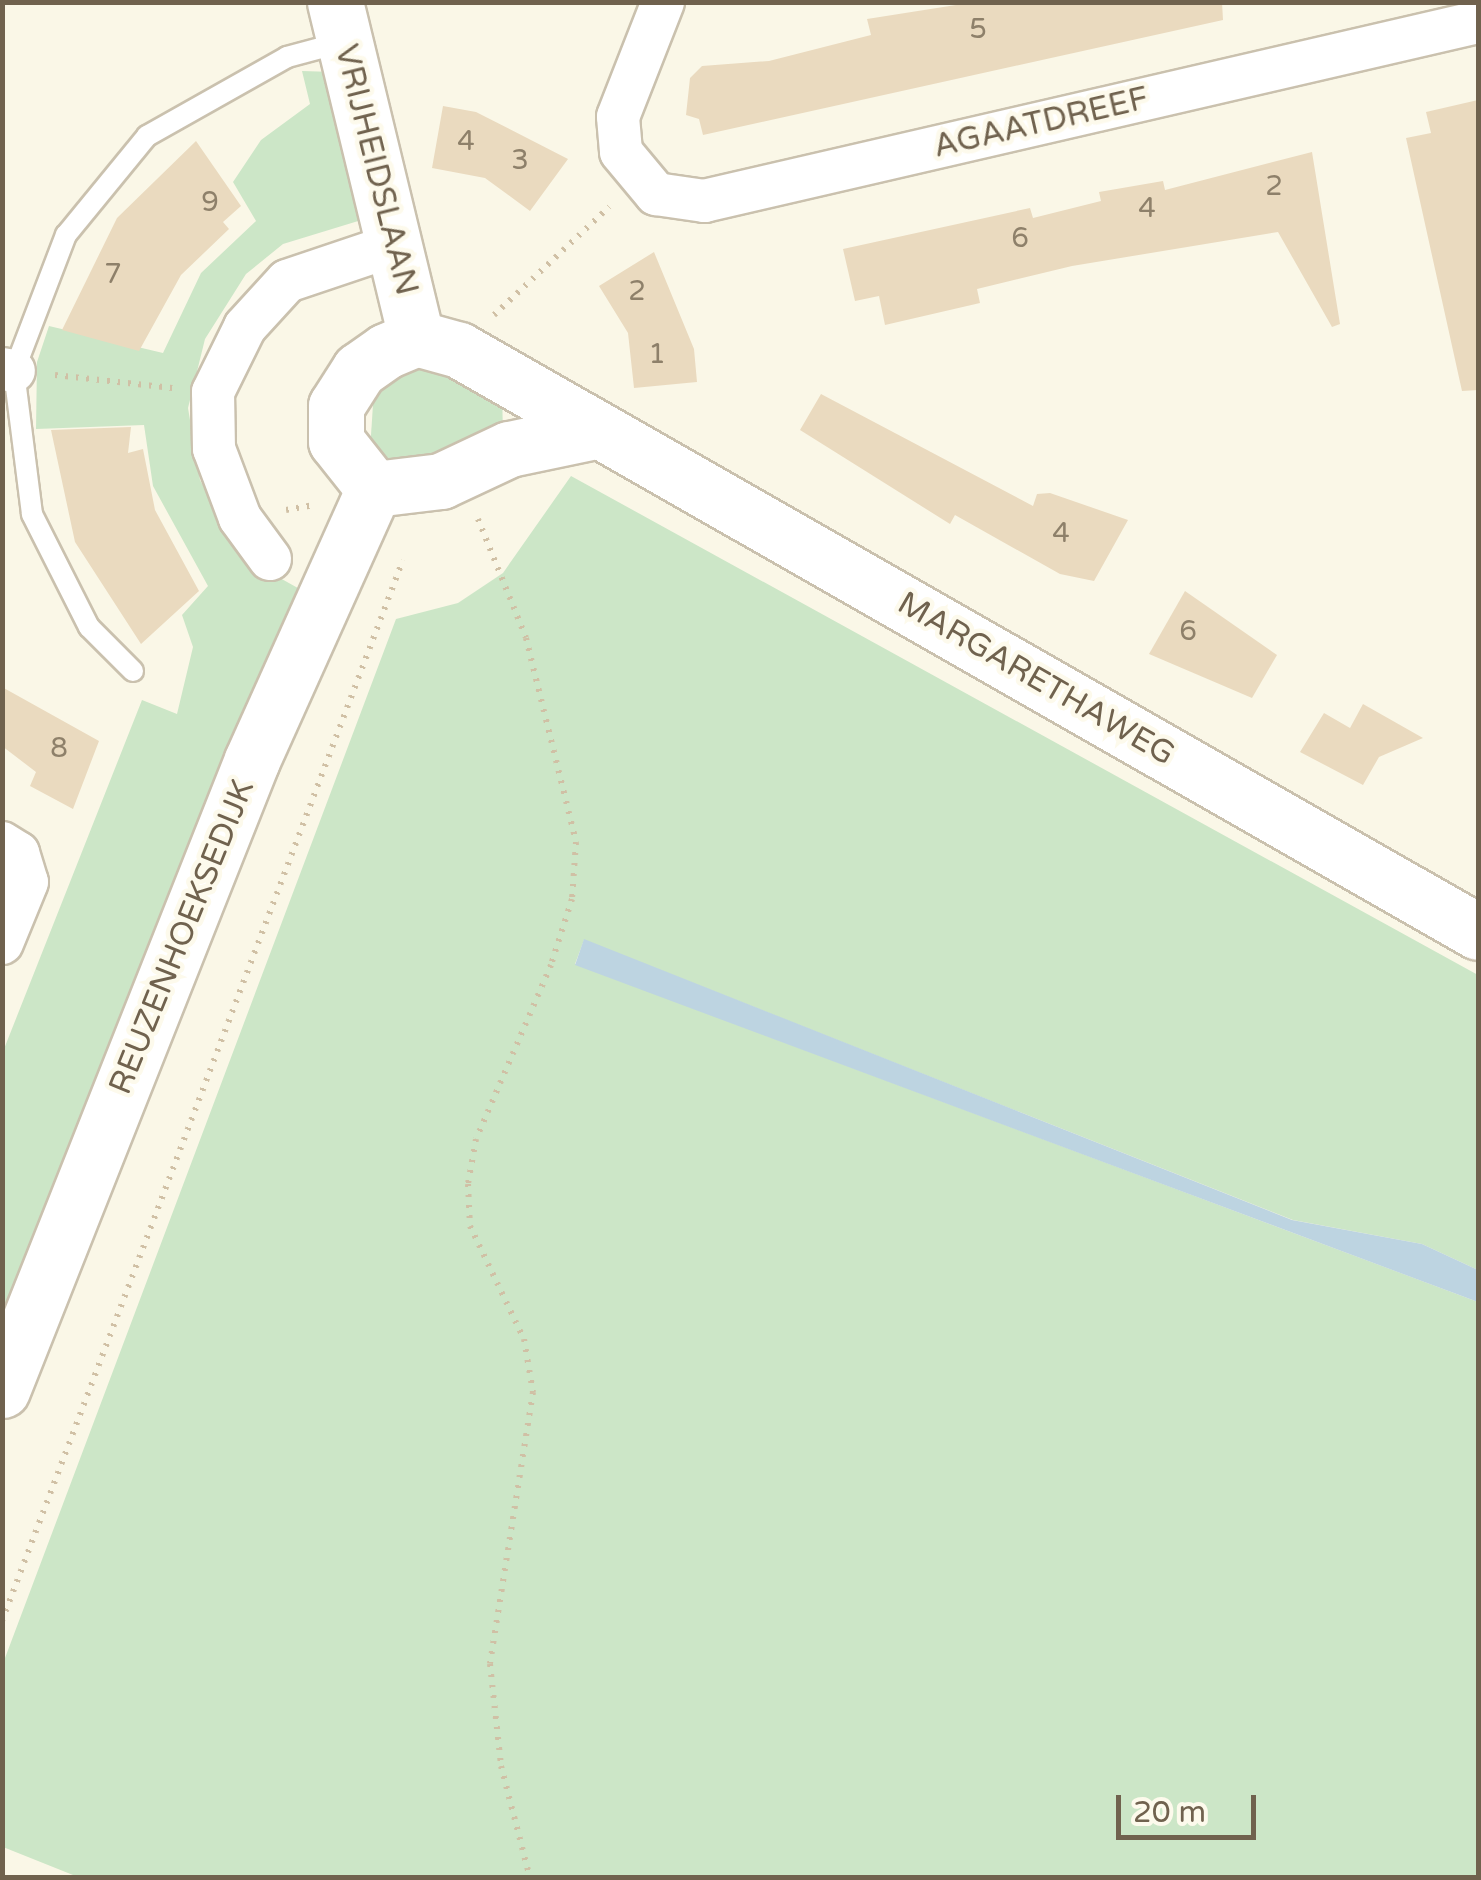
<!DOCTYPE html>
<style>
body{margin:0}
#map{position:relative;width:1481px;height:1880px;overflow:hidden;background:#faf7e7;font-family:"Varela Round",sans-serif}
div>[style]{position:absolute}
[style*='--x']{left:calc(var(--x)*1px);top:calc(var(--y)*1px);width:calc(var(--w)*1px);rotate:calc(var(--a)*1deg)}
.green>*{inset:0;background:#cce6c7}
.water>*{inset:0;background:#bdd4e1}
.building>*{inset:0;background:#eadabf}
.path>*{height:6px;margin-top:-3px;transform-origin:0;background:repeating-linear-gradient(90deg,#d0c0a5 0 2.5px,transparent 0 10.5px)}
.roads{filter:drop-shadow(2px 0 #cac1ae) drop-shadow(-2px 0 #cac1ae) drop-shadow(0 2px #cac1ae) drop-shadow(0 -2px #cac1ae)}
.lane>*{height:20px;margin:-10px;padding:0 10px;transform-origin:10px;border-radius:10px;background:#fff}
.street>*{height:42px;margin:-21px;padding:0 21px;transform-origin:21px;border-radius:21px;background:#fff}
.secondary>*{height:55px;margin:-27.5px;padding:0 27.5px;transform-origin:27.5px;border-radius:27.5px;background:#fff}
span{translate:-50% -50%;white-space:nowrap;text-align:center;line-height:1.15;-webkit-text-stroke:9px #fdfaec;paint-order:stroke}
.number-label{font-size:28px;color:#8e806a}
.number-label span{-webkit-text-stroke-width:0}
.street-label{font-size:32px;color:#70624e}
.frame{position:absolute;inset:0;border:5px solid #70624e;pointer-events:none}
.scale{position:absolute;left:1116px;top:1795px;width:140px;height:45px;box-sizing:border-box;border:5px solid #70624e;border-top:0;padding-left:12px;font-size:30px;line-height:35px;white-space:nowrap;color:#70624e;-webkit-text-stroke:8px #fdfaec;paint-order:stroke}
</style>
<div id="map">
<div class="green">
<div style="clip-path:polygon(302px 71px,334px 72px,368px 218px,283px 244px,246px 274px,205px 339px,188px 408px,200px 480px,220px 518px,262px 568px,305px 592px,3px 1345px,2px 1054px,142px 700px,177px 714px,193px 647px,182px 615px,208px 586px,153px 486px,144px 425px,36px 429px,37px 362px,49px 326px,163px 353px,201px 273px,256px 221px,233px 182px,261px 140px,310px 104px)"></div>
<div style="clip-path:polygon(422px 360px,502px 387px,503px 439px,393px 470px,370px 451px,373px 404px,380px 385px)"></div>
<div style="clip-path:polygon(571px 476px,1478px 975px,1478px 1270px,1422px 1244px,1293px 1220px,584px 940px,575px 964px,1478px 1302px,1478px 1877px,78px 1877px,3px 1847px,2px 1666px,396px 619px,458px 603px,503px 573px)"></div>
</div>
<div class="water">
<div style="clip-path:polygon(584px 939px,1292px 1220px,1422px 1244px,1478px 1270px,1478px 1302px,575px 965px)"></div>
</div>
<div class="building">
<div style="clip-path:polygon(975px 2px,1222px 2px,1223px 20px,703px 135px,699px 119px,686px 115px,690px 78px,702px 66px,769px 61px,871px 35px,867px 19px)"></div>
<div style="clip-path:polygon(1478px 100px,1478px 390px,1462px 391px,1406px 138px,1431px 133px,1426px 112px)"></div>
<div style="clip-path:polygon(443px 106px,476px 112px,568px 159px,530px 211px,485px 178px,432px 168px)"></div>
<div style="clip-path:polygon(196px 141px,241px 206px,223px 222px,229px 229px,181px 275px,139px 351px,62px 330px,117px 218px)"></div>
<div style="clip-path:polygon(1312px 152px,1340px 324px,1332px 327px,1278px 232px,1072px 266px,977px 289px,980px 303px,885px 325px,879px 296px,855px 301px,843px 249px,1030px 208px,1033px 218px,1101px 201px,1099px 192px,1163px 181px,1165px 190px)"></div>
<div style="clip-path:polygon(654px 252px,694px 349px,697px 382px,634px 388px,628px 333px,599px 286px)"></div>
<div style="clip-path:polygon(821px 394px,1033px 506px,1037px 494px,1050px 493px,1128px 520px,1094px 581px,1060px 574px,955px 515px,950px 524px,800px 430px)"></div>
<div style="clip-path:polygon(131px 427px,128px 453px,143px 449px,155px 510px,199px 591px,141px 644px,75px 542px,51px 430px)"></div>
<div style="clip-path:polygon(1185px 591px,1277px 655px,1252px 698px,1149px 654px)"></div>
<div style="clip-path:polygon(2px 687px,99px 741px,73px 809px,30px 786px,36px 772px,2px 746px)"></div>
<div style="clip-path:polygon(1363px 704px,1423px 738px,1379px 757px,1363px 785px,1300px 752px,1324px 713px,1350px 728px)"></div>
</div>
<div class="path">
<div style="--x:494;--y:315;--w:158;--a:-43.2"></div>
<div style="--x:55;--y:375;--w:118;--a:6.3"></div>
<div style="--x:286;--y:510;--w:27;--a:-10"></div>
<div style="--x:478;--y:519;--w:128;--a:68"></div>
<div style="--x:526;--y:638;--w:210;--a:76.2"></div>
<div style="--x:576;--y:842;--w:57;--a:94"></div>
<div style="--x:572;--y:899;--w:69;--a:107.7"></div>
<div style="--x:551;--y:965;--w:189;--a:113.3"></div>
<div style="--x:476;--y:1139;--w:46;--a:100.1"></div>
<div style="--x:468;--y:1184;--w:42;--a:87.3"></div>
<div style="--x:470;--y:1226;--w:125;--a:64.5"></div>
<div style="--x:524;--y:1339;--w:54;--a:80.4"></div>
<div style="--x:533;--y:1392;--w:275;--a:99"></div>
<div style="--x:490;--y:1664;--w:103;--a:83.8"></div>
<div style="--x:501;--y:1766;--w:116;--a:75.5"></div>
<div style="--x:2;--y:1621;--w:1134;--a:-69.3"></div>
</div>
<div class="roads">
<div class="lane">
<div style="--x:133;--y:671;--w:62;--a:-135"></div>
<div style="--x:89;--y:627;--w:127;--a:-116.8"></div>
<div style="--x:32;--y:514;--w:144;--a:-97.2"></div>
<div style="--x:14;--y:371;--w:146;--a:-69.1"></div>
<div style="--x:66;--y:235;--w:128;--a:-50.7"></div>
<div style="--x:147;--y:136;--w:161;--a:-29.4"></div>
<div style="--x:287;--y:57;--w:58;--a:-15"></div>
</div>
<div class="street">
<div style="--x:663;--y:2;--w:123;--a:111.4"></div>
<div style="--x:618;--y:117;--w:35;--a:85"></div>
<div style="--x:621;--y:152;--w:55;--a:50.2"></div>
<div style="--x:656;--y:194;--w:49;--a:8.3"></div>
<div style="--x:704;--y:201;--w:794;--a:-13.02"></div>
<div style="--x:2;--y:369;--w:12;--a:9"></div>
<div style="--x:270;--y:559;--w:51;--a:-126.2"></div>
<div style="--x:240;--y:518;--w:74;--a:-110.6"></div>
<div style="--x:214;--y:449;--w:57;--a:-91"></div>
<div style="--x:213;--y:392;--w:72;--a:-63.8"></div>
<div style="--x:245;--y:327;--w:62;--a:-47.6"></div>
<div style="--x:287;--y:281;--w:116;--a:-18.6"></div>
<div style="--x:2;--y:843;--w:19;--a:32"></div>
<div style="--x:18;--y:853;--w:30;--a:73"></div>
<div style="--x:27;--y:882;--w:66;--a:112.3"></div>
</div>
<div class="secondary">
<div style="--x:335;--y:2;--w:346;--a:76.4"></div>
<div style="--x:590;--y:432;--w:83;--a:168.1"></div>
<div style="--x:509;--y:449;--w:75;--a:154.8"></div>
<div style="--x:441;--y:481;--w:67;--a:173.2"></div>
<div style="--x:374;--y:489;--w:61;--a:-128.4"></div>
<div style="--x:336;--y:441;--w:35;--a:-90"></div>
<div style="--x:336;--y:406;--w:43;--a:-57.4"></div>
<div style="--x:359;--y:370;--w:33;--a:-35"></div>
<div style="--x:386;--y:351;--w:33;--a:-23"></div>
<div style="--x:416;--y:338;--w:45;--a:15.6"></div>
<div style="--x:459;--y:350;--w:1173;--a:29.73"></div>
<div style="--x:2;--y:1390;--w:678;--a:-68.36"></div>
<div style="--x:252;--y:760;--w:297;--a:-65.8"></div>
</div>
</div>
<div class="number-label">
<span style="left:978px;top:29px">5</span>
<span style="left:466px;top:141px">4</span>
<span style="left:520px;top:160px">3</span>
<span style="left:1274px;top:186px">2</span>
<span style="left:210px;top:202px">9</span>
<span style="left:1147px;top:208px">4</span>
<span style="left:1020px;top:238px">6</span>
<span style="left:113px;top:274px">7</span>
<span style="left:637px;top:291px">2</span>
<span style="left:657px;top:354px">1</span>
<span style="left:1061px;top:533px">4</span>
<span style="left:1188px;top:631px">6</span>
<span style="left:59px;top:748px">8</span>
</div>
<div class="street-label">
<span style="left:1041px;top:123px;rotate:-13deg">AGAATDREEF</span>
<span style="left:376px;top:170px;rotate:76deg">VRIJHEIDSLAAN</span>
<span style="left:1036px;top:679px;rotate:30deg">MARGARETHAWEG</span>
<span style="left:182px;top:937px;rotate:-68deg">REUZENHOEKSEDIJK</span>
</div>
<div class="frame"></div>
<div class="scale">20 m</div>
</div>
